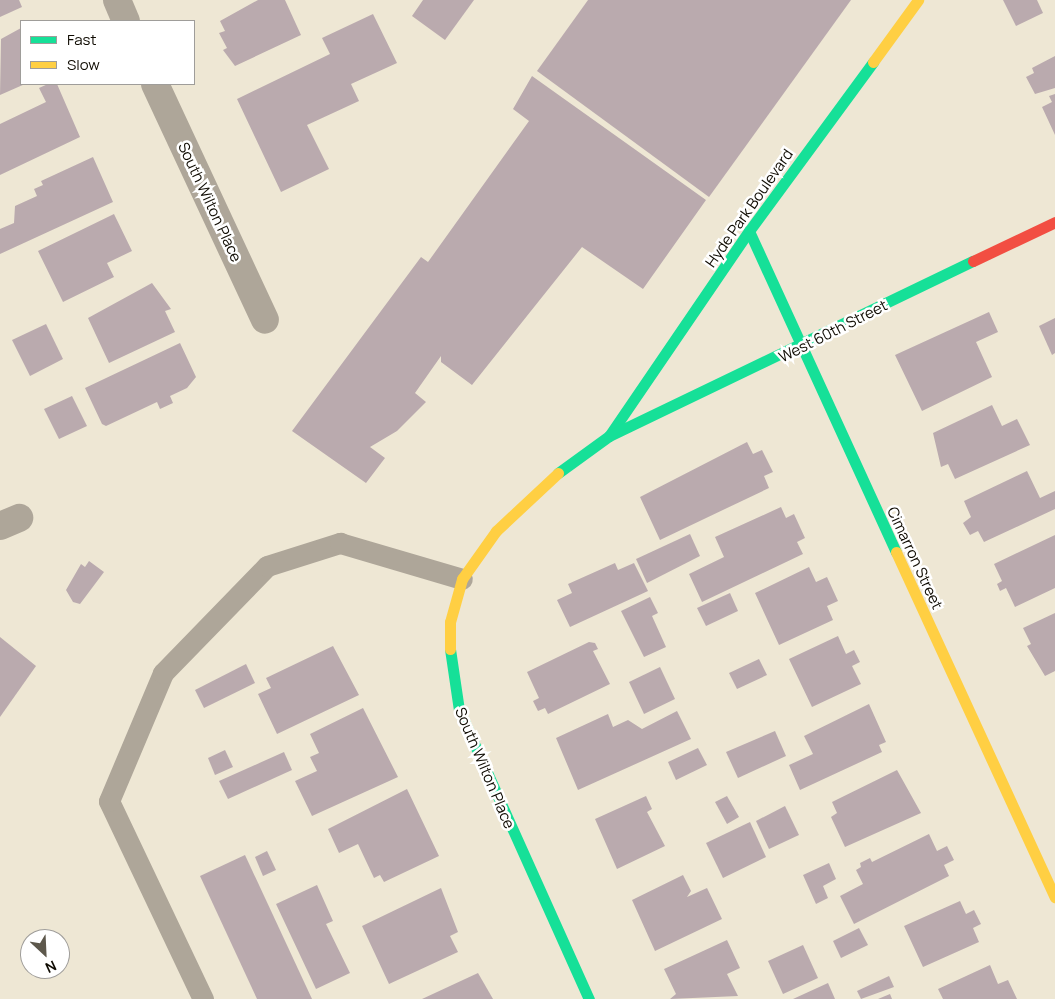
<!DOCTYPE html>
<style>
body{margin:0}
#map{position:relative;width:1055px;height:999px;overflow:hidden;background:#eee7d4;font-family:Manrope,sans-serif}
div>[style]{position:absolute}
[style*='--x']{left:calc(var(--x)*1px);top:calc(var(--y)*1px);width:calc(var(--w)*1px);rotate:calc(var(--a)*1deg)}
.building>*{inset:0;background:#baaaae}
.lane>*{height:21px;margin:-10.5px;padding:0 10.5px;transform-origin:10.5px;border-radius:10.5px;background:#aea699}
.street>*{height:28px;margin:-14px;padding:0 14px;transform-origin:14px;border-radius:14px;background:#aea699}
.fast>*{height:11px;margin:-5.5px;padding:0 5.5px;transform-origin:5.5px;border-radius:5.5px;background:#16e098}
.slow>*{height:11px;margin:-5.5px;padding:0 5.5px;transform-origin:5.5px;border-radius:5.5px;background:#ffcf43}
.jam>*{height:11px;margin:-5.5px;padding:0 5.5px;transform-origin:5.5px;border-radius:5.5px;background:#f24e42}
span{translate:-50% -50%;white-space:nowrap;text-align:center;line-height:1.15;-webkit-text-stroke:5px #fff;paint-order:stroke}
.street-label{font-size:15px;color:#0f0b02}
.legend{position:absolute;left:20px;top:20px;width:175px;height:65px;box-sizing:border-box;background:#fff;border:1px solid #9f9d9a;margin:0;padding:6px 9px;list-style:none;font-size:15px;color:#0f0b02}
.legend li{display:flex;align-items:center;gap:10px;height:25px}
.legend b{width:25px;border:1px solid #9f9d9a}
.north{position:absolute;left:20px;top:929px;width:50px;height:50px;box-sizing:border-box;background:#fff;border:1px solid #9f9d9a;border-radius:50%;rotate:155deg;font-size:14px;font-weight:700;line-height:20px;text-align:center;color:#0f0b02}
.north::after{content:'';display:block;margin:auto;width:18px;height:22px;background:#5d584c;clip-path:polygon(50% 0,100% 100%,50% 72%,0 100%)}
</style>
<div id="map">
<div class="building">
<div style="clip-path:polygon(0 0,19px 0,22px 7px,0 17px)"></div>
<div style="clip-path:polygon(258px 0,285px 0,301px 35px,235px 66px,223px 50px,227px 48px,219px 33px,225px 31px,220px 21px)"></div>
<div style="clip-path:polygon(423px 0,474px 0,445px 40px,412px 16px)"></div>
<div style="clip-path:polygon(588px 0,851px 0,709px 197px,537px 71px)"></div>
<div style="clip-path:polygon(1003px 0,1037px 0,1043px 13px,1016px 26px)"></div>
<div style="clip-path:polygon(373px 14px,397px 63px,351px 84px,359px 101px,307px 125px,329px 169px,281px 192px,237px 99px,330px 54px,322px 38px)"></div>
<div style="clip-path:polygon(21px 28px,21px 84px,25px 84px,0 95px,1px 39px)"></div>
<div style="clip-path:polygon(1055px 56px,1055px 88px,1035px 94px,1026px 77px,1034px 73px,1032px 68px)"></div>
<div style="clip-path:polygon(532px 76px,706px 200px,643px 289px,582px 247px,472px 385px,441px 362px,441px 356px,415px 393px,426px 402px,397px 431px,370px 447px,385px 458px,366px 483px,292px 431px,421px 257px,428px 262px,529px 121px,513px 109px)"></div>
<div style="clip-path:polygon(48px 84px,57px 84px,80px 137px,0 175px,0 124px,46px 102px,39px 88px)"></div>
<div style="clip-path:polygon(1055px 94px,1055px 135px,1042px 107px,1052px 102px,1049px 96px)"></div>
<div style="clip-path:polygon(93px 157px,113px 202px,0 254px,0 229px,14px 223px,15px 206px,37px 196px,34px 189px,43px 185px,41px 181px)"></div>
<div style="clip-path:polygon(114px 214px,132px 251px,107px 263px,114px 277px,63px 302px,38px 251px)"></div>
<div style="clip-path:polygon(152px 283px,171px 309px,165px 311px,175px 332px,109px 363px,88px 318px)"></div>
<div style="clip-path:polygon(989px 312px,998px 332px,976px 342px,992px 377px,922px 411px,895px 355px)"></div>
<div style="clip-path:polygon(1055px 318px,1055px 353px,1052px 355px,1039px 326px)"></div>
<div style="clip-path:polygon(46px 324px,63px 359px,30px 376px,12px 340px)"></div>
<div style="clip-path:polygon(180px 343px,196px 377px,187px 388px,170px 396px,173px 403px,160px 409px,157px 402px,106px 426px,102px 424px,85px 388px)"></div>
<div style="clip-path:polygon(72px 396px,87px 426px,59px 439px,44px 409px)"></div>
<div style="clip-path:polygon(992px 405px,1002px 426px,1017px 419px,1030px 445px,955px 479px,948px 464px,941px 467px,933px 433px)"></div>
<div style="clip-path:polygon(747px 442px,753px 454px,762px 450px,773px 472px,764px 476px,769px 488px,660px 540px,640px 497px)"></div>
<div style="clip-path:polygon(1027px 471px,1040px 498px,1055px 491px,1055px 509px,984px 542px,978px 531px,970px 535px,963px 523px,971px 517px,964px 501px)"></div>
<div style="clip-path:polygon(781px 507px,786px 518px,794px 514px,805px 538px,797px 542px,803px 554px,702px 602px,689px 574px,724px 557px,715px 537px)"></div>
<div style="clip-path:polygon(690px 534px,700px 556px,647px 583px,636px 559px)"></div>
<div style="clip-path:polygon(1055px 535px,1055px 588px,1015px 607px,1006px 588px,1000px 591px,997px 584px,1002px 581px,994px 564px)"></div>
<div style="clip-path:polygon(89px 561px,104px 572px,80px 604px,73px 602px,66px 590px,81px 564px,85px 567px)"></div>
<div style="clip-path:polygon(615px 563px,618px 570px,634px 563px,648px 591px,570px 627px,557px 600px,572px 593px,568px 584px)"></div>
<div style="clip-path:polygon(809px 567px,816px 582px,827px 577px,838px 601px,827px 606px,833px 620px,779px 645px,755px 593px)"></div>
<div style="clip-path:polygon(730px 593px,738px 611px,706px 626px,697px 608px)"></div>
<div style="clip-path:polygon(650px 597px,658px 613px,652px 616px,666px 647px,644px 657px,621px 611px)"></div>
<div style="clip-path:polygon(1055px 613px,1055px 671px,1045px 676px,1027px 646px,1031px 644px,1023px 628px)"></div>
<div style="clip-path:polygon(838px 636px,846px 654px,854px 650px,860px 662px,852px 666px,861px 684px,812px 707px,789px 659px)"></div>
<div style="clip-path:polygon(0 637px,36px 666px,0 717px)"></div>
<div style="clip-path:polygon(589px 642px,595px 643px,598px 649px,593px 651px,610px 684px,548px 714px,545px 708px,538px 711px,533px 701px,539px 698px,527px 672px)"></div>
<div style="clip-path:polygon(333px 646px,359px 695px,277px 734px,258px 694px,271px 688px,266px 678px)"></div>
<div style="clip-path:polygon(759px 659px,767px 675px,737px 689px,729px 673px)"></div>
<div style="clip-path:polygon(246px 664px,255px 683px,204px 708px,195px 690px)"></div>
<div style="clip-path:polygon(660px 667px,675px 699px,644px 714px,629px 682px)"></div>
<div style="clip-path:polygon(869px 704px,886px 742px,879px 745px,882px 752px,800px 790px,789px 765px,813px 754px,804px 736px)"></div>
<div style="clip-path:polygon(363px 708px,398px 777px,312px 816px,295px 781px,317px 771px,310px 757px,319px 753px,310px 734px)"></div>
<div style="clip-path:polygon(677px 711px,691px 739px,578px 790px,556px 738px,608px 714px,613px 727px,628px 720px,642px 729px)"></div>
<div style="clip-path:polygon(775px 731px,786px 756px,738px 778px,726px 752px)"></div>
<div style="clip-path:polygon(698px 748px,707px 765px,676px 780px,668px 762px)"></div>
<div style="clip-path:polygon(225px 750px,233px 767px,215px 775px,208px 758px)"></div>
<div style="clip-path:polygon(284px 752px,292px 770px,228px 799px,219px 781px)"></div>
<div style="clip-path:polygon(897px 770px,921px 813px,845px 847px,831px 817px,837px 813px,832px 802px)"></div>
<div style="clip-path:polygon(407px 789px,439px 856px,384px 882px,380px 875px,374px 878px,358px 844px,339px 853px,328px 829px)"></div>
<div style="clip-path:polygon(646px 796px,652px 809px,647px 812px,665px 846px,617px 869px,595px 819px)"></div>
<div style="clip-path:polygon(727px 796px,739px 817px,727px 824px,715px 802px)"></div>
<div style="clip-path:polygon(785px 806px,799px 835px,769px 849px,756px 821px)"></div>
<div style="clip-path:polygon(750px 822px,766px 857px,723px 878px,706px 843px)"></div>
<div style="clip-path:polygon(929px 834px,937px 851px,947px 846px,954px 860px,944px 865px,949px 876px,854px 924px,840px 896px,863px 884px,856px 870px,861px 867px,860px 863px,870px 858px,872px 862px)"></div>
<div style="clip-path:polygon(267px 851px,276px 870px,263px 876px,255px 857px)"></div>
<div style="clip-path:polygon(245px 855px,312px 999px,257px 999px,200px 876px)"></div>
<div style="clip-path:polygon(829px 863px,836px 879px,823px 886px,828px 898px,816px 904px,803px 875px)"></div>
<div style="clip-path:polygon(683px 875px,691px 891px,687px 897px,707px 888px,722px 919px,655px 951px,632px 900px)"></div>
<div style="clip-path:polygon(317px 885px,333px 921px,326px 924px,350px 973px,316px 989px,276px 904px)"></div>
<div style="clip-path:polygon(441px 888px,458px 932px,450px 936px,458px 952px,389px 984px,362px 926px)"></div>
<div style="clip-path:polygon(960px 901px,966px 914px,974px 910px,981px 924px,973px 928px,979px 942px,923px 967px,904px 926px)"></div>
<div style="clip-path:polygon(859px 928px,868px 945px,841px 958px,833px 941px)"></div>
<div style="clip-path:polygon(727px 940px,740px 968px,727px 974px,738px 996px,670px 999px,676px 994px,664px 969px)"></div>
<div style="clip-path:polygon(803px 945px,818px 978px,783px 994px,768px 961px)"></div>
<div style="clip-path:polygon(990px 965px,998px 984px,1008px 980px,1017px 999px,943px 999px,938px 989px)"></div>
<div style="clip-path:polygon(478px 973px,493px 999px,422px 999px)"></div>
<div style="clip-path:polygon(889px 976px,894px 987px,861px 999px,857px 991px)"></div>
<div style="clip-path:polygon(828px 983px,835px 999px,793px 999px)"></div>
<div style="clip-path:polygon(890px 994px,892px 999px,878px 999px)"></div>
</div>
<div class="lane">
<div style="--x:203;--y:999;--w:219;--a:-115.4"></div>
<div style="--x:109;--y:801;--w:139;--a:-67.1"></div>
<div style="--x:163;--y:673;--w:149;--a:-45.8"></div>
<div style="--x:267;--y:566;--w:77;--a:-17.5"></div>
<div style="--x:340;--y:543;--w:127;--a:16.4"></div>
</div>
<div class="street">
<div style="--x:117;--y:0;--w:23;--a:67"></div>
<div style="--x:155;--y:84;--w:260;--a:65"></div>
<div style="--x:0;--y:526;--w:21;--a:-23"></div>
</div>
<div class="fast">
<div style="--x:749;--y:231;--w:353;--a:65.4"></div>
<div style="--x:609;--y:436;--w:248;--a:-55.7"></div>
<div style="--x:749;--y:231;--w:210;--a:-53.7"></div>
<div style="--x:558;--y:473;--w:63;--a:-36"></div>
<div style="--x:609;--y:436;--w:404;--a:-25.7"></div>
<div style="--x:450;--y:649;--w:62;--a:81.6"></div>
<div style="--x:459;--y:710;--w:317;--a:65.8"></div>
</div>
<div class="slow">
<div style="--x:873;--y:62;--w:77;--a:-54"></div>
<div style="--x:896;--y:552;--w:380;--a:65.3"></div>
<div style="--x:450;--y:649;--w:27;--a:-90"></div>
<div style="--x:450;--y:622;--w:45;--a:-74.4"></div>
<div style="--x:462;--y:579;--w:59;--a:-54.7"></div>
<div style="--x:496;--y:531;--w:85;--a:-43.1"></div>
</div>
<div class="jam">
<div style="--x:973;--y:261;--w:91;--a:-25.4"></div>
</div>
<div class="street-label">
<span style="left:210px;top:202px;rotate:65deg">South Wilton Place</span>
<span style="left:749px;top:208px;rotate:-55deg">Hyde Park Boulevard</span>
<span style="left:833px;top:331px;rotate:-27deg">West 60th Street</span>
<span style="left:915px;top:558px;rotate:65deg">Cimarron Street</span>
<span style="left:485px;top:768px;rotate:67deg">South Wilton Place</span>
</div>
<ul class="legend">
<li><b style="height:6px;background:#16e098"></b>Fast</li>
<li><b style="height:6px;background:#ffcf43"></b>Slow</li>
</ul>
<div class="north">N</div>
</div>
